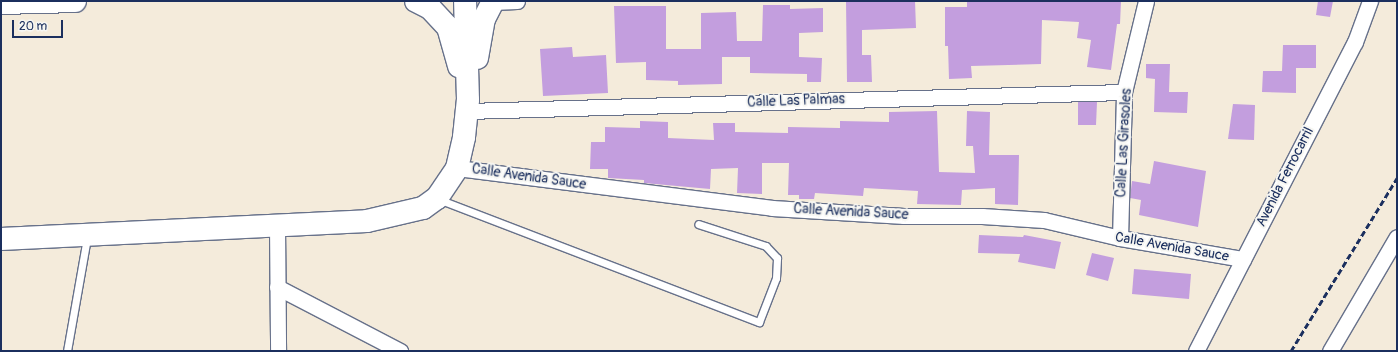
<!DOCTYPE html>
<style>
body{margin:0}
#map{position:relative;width:1398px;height:352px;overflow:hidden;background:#f4ebdb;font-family:Pangolin,sans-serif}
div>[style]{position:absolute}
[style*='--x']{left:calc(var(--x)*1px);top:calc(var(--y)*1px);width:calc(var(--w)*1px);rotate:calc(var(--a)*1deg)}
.building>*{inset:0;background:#c39ede}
.roads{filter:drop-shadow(1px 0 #67718a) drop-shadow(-1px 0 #67718a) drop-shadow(0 1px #67718a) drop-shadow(0 -1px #67718a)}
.lane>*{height:7px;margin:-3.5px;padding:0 3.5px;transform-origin:3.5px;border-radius:3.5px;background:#fff}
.street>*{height:15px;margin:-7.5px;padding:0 7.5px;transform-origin:7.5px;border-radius:7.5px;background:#fff}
.primary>*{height:22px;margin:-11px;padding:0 11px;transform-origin:11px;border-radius:11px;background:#fff}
.rail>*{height:3px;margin-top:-1.5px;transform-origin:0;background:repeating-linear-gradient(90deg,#1b2f5e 0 6px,transparent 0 9px)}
span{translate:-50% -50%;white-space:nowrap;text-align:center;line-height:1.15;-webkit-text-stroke:4px #f6f6f2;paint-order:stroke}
.street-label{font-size:14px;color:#1b2f5e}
.frame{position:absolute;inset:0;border:2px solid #1b2f5e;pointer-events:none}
.scale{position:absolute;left:12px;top:20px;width:51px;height:18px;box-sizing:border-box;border:2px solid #1b2f5e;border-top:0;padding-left:5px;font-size:12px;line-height:14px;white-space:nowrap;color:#1b2f5e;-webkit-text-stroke:3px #f6f6f2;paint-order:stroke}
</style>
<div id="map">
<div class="building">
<div style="clip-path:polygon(846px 1px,915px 1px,916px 28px,862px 30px,862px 55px,871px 55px,872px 82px,847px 82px)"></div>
<div style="clip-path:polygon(967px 1px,1121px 1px,1120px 24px,1117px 24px,1111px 70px,1087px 67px,1091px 40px,1077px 38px,1079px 22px,1042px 20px,1041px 64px,971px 66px,972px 78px,949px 79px,948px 46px,945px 46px,945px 7px,967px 7px)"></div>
<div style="clip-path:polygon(1318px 1px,1333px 1px,1330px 17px,1316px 15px)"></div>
<div style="clip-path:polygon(763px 5px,790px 5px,790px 9px,823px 8px,823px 32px,799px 33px,799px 57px,822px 58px,821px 82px,807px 82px,807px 74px,750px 73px,750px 57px,722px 57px,722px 84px,678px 85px,678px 81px,646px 80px,646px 62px,616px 63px,614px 6px,666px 6px,666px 49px,701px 49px,701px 13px,736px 12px,737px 41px,762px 41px)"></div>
<div style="clip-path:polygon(1283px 45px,1316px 45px,1316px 68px,1296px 68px,1296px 93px,1262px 92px,1263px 71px,1282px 71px)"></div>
<div style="clip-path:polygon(572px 47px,573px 57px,606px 55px,608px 93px,543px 96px,540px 49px)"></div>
<div style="clip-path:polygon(1146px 64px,1170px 64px,1169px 92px,1188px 92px,1187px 113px,1154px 112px,1155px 79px,1146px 78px)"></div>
<div style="clip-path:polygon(1078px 102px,1097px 102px,1096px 125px,1078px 125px)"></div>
<div style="clip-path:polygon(1233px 104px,1255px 105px,1254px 140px,1228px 139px)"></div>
<div style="clip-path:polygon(937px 111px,939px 172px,975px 173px,973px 146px,966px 146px,967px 111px,990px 112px,989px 155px,1019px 155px,1018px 205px,995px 204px,995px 188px,962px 190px,961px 205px,917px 204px,918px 191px,864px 188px,863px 196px,815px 193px,814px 199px,799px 199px,799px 195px,788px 195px,789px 163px,762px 163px,762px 194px,737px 193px,738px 168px,711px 169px,710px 189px,644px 183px,644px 180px,608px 178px,608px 169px,590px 169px,591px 142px,605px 142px,605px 127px,640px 128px,640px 121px,668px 122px,668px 138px,714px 140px,713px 123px,735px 123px,735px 132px,788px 133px,788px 127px,840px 128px,840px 121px,889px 122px,889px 112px)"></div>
<div style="clip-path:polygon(1154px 161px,1206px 171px,1198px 227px,1139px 215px,1141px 200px,1130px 198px,1132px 181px,1150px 184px)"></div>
<div style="clip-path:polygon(979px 235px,1023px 237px,1024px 235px,1061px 242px,1055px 269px,1018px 262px,1020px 254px,978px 253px)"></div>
<div style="clip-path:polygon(1092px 253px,1114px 258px,1108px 281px,1086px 275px)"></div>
<div style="clip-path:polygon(1134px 269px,1191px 274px,1189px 299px,1132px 294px)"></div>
</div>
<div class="roads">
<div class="lane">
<div style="--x:438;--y:199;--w:344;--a:21"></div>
<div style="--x:759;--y:322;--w:47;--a:-68.9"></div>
<div style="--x:776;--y:278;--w:20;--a:-87"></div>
<div style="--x:777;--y:258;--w:16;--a:-133"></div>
<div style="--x:766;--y:246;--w:71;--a:-162.1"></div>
<div style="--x:67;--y:351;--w:116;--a:-80"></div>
</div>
<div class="street">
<div style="--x:492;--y:2;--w:25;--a:-2"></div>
<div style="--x:467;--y:111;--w:657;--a:-1.66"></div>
<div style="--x:457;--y:168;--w:318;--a:7.2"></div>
<div style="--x:772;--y:208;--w:132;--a:3.5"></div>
<div style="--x:904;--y:216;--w:78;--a:0"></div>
<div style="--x:982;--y:216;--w:62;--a:3.7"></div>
<div style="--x:1044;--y:220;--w:78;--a:13.3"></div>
<div style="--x:1120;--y:238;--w:125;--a:9.7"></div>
<div style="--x:277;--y:225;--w:126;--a:89.5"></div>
<div style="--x:1120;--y:238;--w:146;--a:-88.4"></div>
<div style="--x:1124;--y:92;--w:94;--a:-76.4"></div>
<div style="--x:277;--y:287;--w:139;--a:27.5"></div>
<div style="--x:1196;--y:351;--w:348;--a:-62.8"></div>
<div style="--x:1355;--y:42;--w:44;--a:-69.9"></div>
<div style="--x:1330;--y:351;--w:132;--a:-59.6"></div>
</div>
<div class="primary">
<div style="--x:416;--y:1;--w:16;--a:27"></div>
<div style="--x:430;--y:8;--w:26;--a:47"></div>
<div style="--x:448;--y:27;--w:41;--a:74.2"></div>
<div style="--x:1;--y:3;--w:74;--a:-1.5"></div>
<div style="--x:477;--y:58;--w:40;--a:-80"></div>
<div style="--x:484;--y:19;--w:20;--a:-63"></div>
<div style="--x:1;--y:239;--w:366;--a:-2.8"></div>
<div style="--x:367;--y:221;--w:57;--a:-13.1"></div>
<div style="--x:423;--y:208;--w:17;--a:-36"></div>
<div style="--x:437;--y:198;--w:36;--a:-56"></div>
<div style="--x:457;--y:168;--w:32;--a:-77"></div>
<div style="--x:464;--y:137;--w:37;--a:-84"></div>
<div style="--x:468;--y:100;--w:99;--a:-91.7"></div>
</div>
</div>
<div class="rail">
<div style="--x:1291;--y:351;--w:203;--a:-58.5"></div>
</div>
<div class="street-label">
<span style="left:796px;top:101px;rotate:-2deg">Calle Las Palmas</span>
<span style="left:1124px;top:143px;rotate:-87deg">Calle Las Girasoles</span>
<span style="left:529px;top:177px;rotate:8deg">Calle Avenida Sauce</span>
<span style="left:1285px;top:177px;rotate:-63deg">Avenida Ferrocarril</span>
<span style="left:851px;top:212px;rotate:3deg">Calle Avenida Sauce</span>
<span style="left:1172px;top:247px;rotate:10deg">Calle Avenida Sauce</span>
</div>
<div class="frame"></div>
<div class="scale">20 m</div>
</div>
